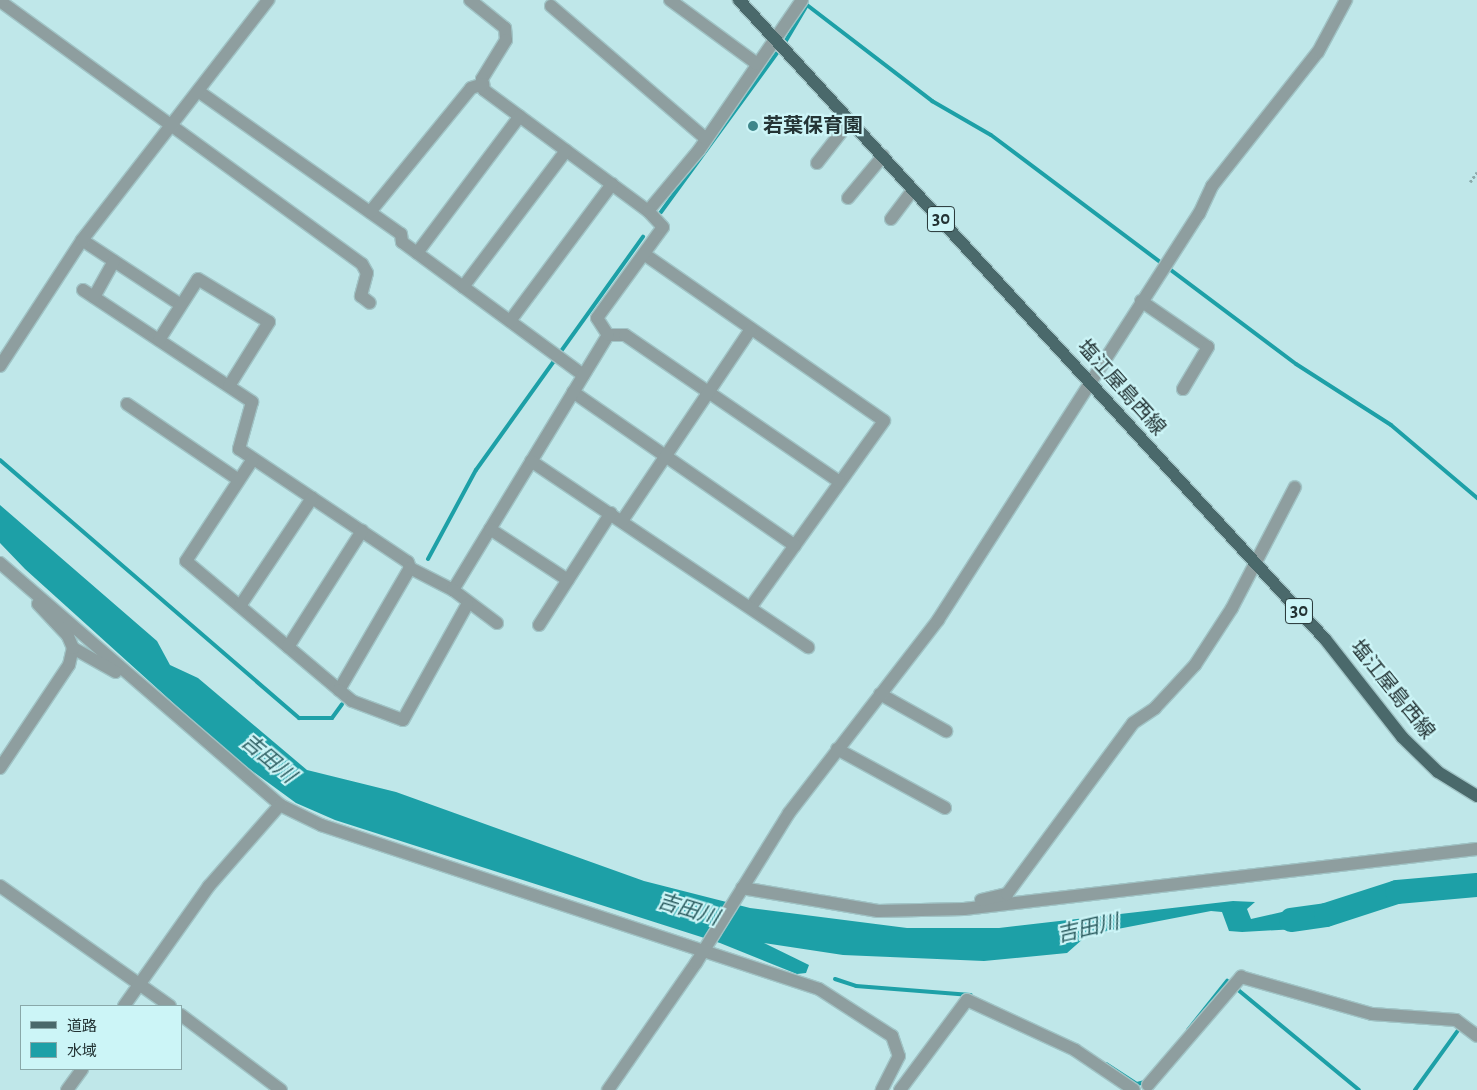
<!DOCTYPE html>
<meta charset="utf-8">
<style>
body{margin:0}
#map{position:relative;width:1477px;height:1090px;overflow:hidden;background:#bfe7e9;font-family:"Alegreya Sans","Noto Sans JP",sans-serif}
div>[style]{position:absolute}
[style*='--x']{left:calc(var(--x)*1px);top:calc(var(--y)*1px);width:calc(var(--w)*1px);rotate:calc(var(--a)*1deg)}
.water>*{inset:0;background:#1da0a7}
.stream>*{height:4px;margin:-2px;padding:0 2px;transform-origin:2px;border-radius:2px;background:#1da0a7}
.river>*{height:24px;margin:-12px;padding:0 12px;transform-origin:12px;border-radius:12px;background:#1da0a7}
.path>*{height:2.5px;margin-top:-1.25px;transform-origin:0;background:repeating-linear-gradient(90deg,#8aaaab 0 2.5px,transparent 0 5px)}
.roads{filter:drop-shadow(1px 0 #a0c3c5) drop-shadow(-1px 0 #a0c3c5) drop-shadow(0 1px #a0c3c5) drop-shadow(0 -1px #a0c3c5)}
.minor>*{height:12px;margin:-6px;padding:0 6px;transform-origin:6px;border-radius:6px;background:#8e9e9f}
.major>*{height:12px;margin:-6px;padding:0 6px;transform-origin:6px;border-radius:6px;background:#4a696b}
.dots>*{width:14px;height:14px;translate:-50% -50%;box-sizing:border-box;border:2px solid #ccf5f7;border-radius:50%}
span{translate:-50% -50%;white-space:nowrap;text-align:center;line-height:1.15;-webkit-text-stroke:4.5px #ccf5f7;paint-order:stroke}
.shield-label span{padding:1px 4px;background:#ccf5f7;border:1px solid;border-radius:4px;-webkit-text-stroke-width:0}
.shield-label{font-size:19px;color:#243435;font-weight:700}
.poi-label{font-size:20px;color:#243435;font-weight:700}
.left{translate:0 -50%;text-align:left}
.street-label{font-size:20px;color:#243435}
.water-label{font-size:21px;color:#2c5d60;font-style:italic}
.legend{position:absolute;left:20px;top:1005px;width:162px;height:65px;box-sizing:border-box;background:#ccf5f7;border:1px solid #89a8a9;margin:0;padding:6px 9px;list-style:none;font-size:15px;color:#243435}
.legend li{display:flex;align-items:center;gap:10px;height:25px}
.legend b{width:25px;border:1px solid #89a8a9}
</style>
<div id="map">
<div class="water">
<div style="clip-path:polygon(0 505px,157px 641px,170px 665px,198px 678px,307px 770px,396px 792px,644px 881px,750px 908px,907px 928px,999px 928px,1233px 901px,1255px 902px,1247px 909px,1251px 919px,1282px 912px,1323px 915px,1296px 929px,1242px 932px,1229px 931px,1222px 912px,1211px 911px,1102px 932px,1084px 938px,1067px 953px,984px 961px,843px 955px,764px 943px,809px 965px,806px 973px,797px 974px,720px 943px,335px 820px,296px 803px,232px 756px,25px 569px,0 543px)"></div>
</div>
<div class="stream">
<div style="--x:784;--y:44;--w:45;--a:-59.5"></div>
<div style="--x:807;--y:5;--w:158;--a:37.5"></div>
<div style="--x:932;--y:101;--w:68;--a:30"></div>
<div style="--x:991;--y:135;--w:381;--a:36.9"></div>
<div style="--x:1296;--y:364;--w:113;--a:32.7"></div>
<div style="--x:1391;--y:425;--w:113;--a:40.3"></div>
<div style="--x:661;--y:212;--w:202;--a:-53.9"></div>
<div style="--x:0;--y:460;--w:395;--a:40.8"></div>
<div style="--x:299;--y:718;--w:33;--a:0"></div>
<div style="--x:332;--y:718;--w:17;--a:-54"></div>
<div style="--x:428;--y:559;--w:101;--a:-61.7"></div>
<div style="--x:476;--y:470;--w:287;--a:-54.4"></div>
<div style="--x:835;--y:979;--w:22;--a:18"></div>
<div style="--x:856;--y:986;--w:115;--a:4.5"></div>
<div style="--x:1237;--y:989;--w:158;--a:39.6"></div>
<div style="--x:1188;--y:1030;--w:63;--a:-51.5"></div>
<div style="--x:1106;--y:1064;--w:37;--a:33"></div>
<div style="--x:1137;--y:1084;--w:8;--a:-14"></div>
<div style="--x:1415;--y:1090;--w:75;--a:-54.2"></div>
</div>
<div class="river">
<div style="--x:1291;--y:920;--w:35;--a:-8"></div>
<div style="--x:1326;--y:915;--w:75;--a:-17.9"></div>
<div style="--x:1397;--y:892;--w:80;--a:-5"></div>
</div>
<div class="path">
<div style="--x:1470;--y:182;--w:12;--a:-55"></div>
</div>
<div class="roads">
<div class="minor">
<div style="--x:470;--y:0;--w:45;--a:38.7"></div>
<div style="--x:505;--y:28;--w:12;--a:85"></div>
<div style="--x:506;--y:40;--w:46;--a:121.6"></div>
<div style="--x:482;--y:79;--w:11;--a:80"></div>
<div style="--x:484;--y:90;--w:204;--a:36.4"></div>
<div style="--x:648;--y:211;--w:80;--a:-50.1"></div>
<div style="--x:699;--y:150;--w:182;--a:-55.5"></div>
<div style="--x:670;--y:0;--w:108;--a:36.3"></div>
<div style="--x:0;--y:1;--w:447;--a:36"></div>
<div style="--x:362;--y:264;--w:10;--a:61"></div>
<div style="--x:367;--y:273;--w:24;--a:105"></div>
<div style="--x:361;--y:296;--w:11;--a:38"></div>
<div style="--x:551;--y:6;--w:204;--a:40.6"></div>
<div style="--x:198;--y:91;--w:248;--a:35.2"></div>
<div style="--x:401;--y:234;--w:8;--a:83"></div>
<div style="--x:402;--y:242;--w:225;--a:36.3"></div>
<div style="--x:817;--y:163;--w:53;--a:-51.8"></div>
<div style="--x:848;--y:198;--w:55;--a:-50.2"></div>
<div style="--x:370;--y:212;--w:160;--a:-50.8"></div>
<div style="--x:471;--y:88;--w:13;--a:-18"></div>
<div style="--x:891;--y:219;--w:36;--a:-53"></div>
<div style="--x:82;--y:240;--w:118;--a:33.3"></div>
<div style="--x:417;--y:253;--w:171;--a:-53.1"></div>
<div style="--x:644;--y:254;--w:292;--a:34.8"></div>
<div style="--x:884;--y:421;--w:229;--a:125.6"></div>
<div style="--x:463;--y:287;--w:171;--a:-52.9"></div>
<div style="--x:83;--y:290;--w:203;--a:33.5"></div>
<div style="--x:252;--y:402;--w:49;--a:105.5"></div>
<div style="--x:239;--y:449;--w:203;--a:33.8"></div>
<div style="--x:408;--y:562;--w:6;--a:72"></div>
<div style="--x:94;--y:297;--w:41;--a:-60.9"></div>
<div style="--x:1141;--y:301;--w:81;--a:34.5"></div>
<div style="--x:1208;--y:347;--w:49;--a:120.8"></div>
<div style="--x:510;--y:321;--w:171;--a:-53.3"></div>
<div style="--x:608;--y:335;--w:17;--a:0"></div>
<div style="--x:625;--y:335;--w:260;--a:34.4"></div>
<div style="--x:159;--y:340;--w:72;--a:-57.4"></div>
<div style="--x:198;--y:279;--w:83;--a:31.2"></div>
<div style="--x:269;--y:322;--w:75;--a:122"></div>
<div style="--x:0;--y:366;--w:150;--a:-56.9"></div>
<div style="--x:82;--y:240;--w:304;--a:-52.2"></div>
<div style="--x:573;--y:392;--w:270;--a:34.7"></div>
<div style="--x:127;--y:404;--w:135;--a:34.2"></div>
<div style="--x:253;--y:459;--w:122;--a:123.3"></div>
<div style="--x:186;--y:561;--w:200;--a:40.1"></div>
<div style="--x:339;--y:690;--w:141;--a:-59.8"></div>
<div style="--x:410;--y:568;--w:48;--a:27.1"></div>
<div style="--x:453;--y:590;--w:298;--a:-58.7"></div>
<div style="--x:608;--y:335;--w:20;--a:-123"></div>
<div style="--x:597;--y:318;--w:112;--a:-54"></div>
<div style="--x:663;--y:227;--w:22;--a:-133"></div>
<div style="--x:531;--y:461;--w:334;--a:33.9"></div>
<div style="--x:622;--y:521;--w:231;--a:-56.1"></div>
<div style="--x:490;--y:529;--w:93;--a:33.2"></div>
<div style="--x:0;--y:563;--w:370;--a:40.8"></div>
<div style="--x:280;--y:805;--w:46;--a:26"></div>
<div style="--x:321;--y:825;--w:524;--a:18.23"></div>
<div style="--x:819;--y:989;--w:87;--a:32.8"></div>
<div style="--x:892;--y:1036;--w:21;--a:71"></div>
<div style="--x:899;--y:1056;--w:38;--a:117"></div>
<div style="--x:453;--y:590;--w:55;--a:36.9"></div>
<div style="--x:240;--y:606;--w:130;--a:-56.3"></div>
<div style="--x:539;--y:625;--w:133;--a:-57.3"></div>
<div style="--x:288;--y:647;--w:138;--a:-57.5"></div>
<div style="--x:73;--y:648;--w:49;--a:29.2"></div>
<div style="--x:339;--y:690;--w:17;--a:40"></div>
<div style="--x:352;--y:701;--w:54;--a:20.4"></div>
<div style="--x:403;--y:720;--w:132;--a:-60.9"></div>
<div style="--x:880;--y:694;--w:76;--a:29.3"></div>
<div style="--x:837;--y:749;--w:123;--a:28.6"></div>
<div style="--x:0;--y:768;--w:124;--a:-56.2"></div>
<div style="--x:69;--y:665;--w:17;--a:-77"></div>
<div style="--x:73;--y:648;--w:13;--a:-113"></div>
<div style="--x:68;--y:636;--w:44;--a:-133.2"></div>
<div style="--x:0;--y:886;--w:208;--a:35.2"></div>
<div style="--x:742;--y:888;--w:138;--a:9.6"></div>
<div style="--x:878;--y:911;--w:86;--a:-1.3"></div>
<div style="--x:964;--y:909;--w:516;--a:-6.67"></div>
<div style="--x:981;--y:900;--w:27;--a:-13"></div>
<div style="--x:1007;--y:894;--w:212;--a:-53.6"></div>
<div style="--x:1133;--y:723;--w:27;--a:-34"></div>
<div style="--x:1155;--y:708;--w:59;--a:-47.1"></div>
<div style="--x:1195;--y:665;--w:68;--a:-57"></div>
<div style="--x:1232;--y:608;--w:136;--a:-62.5"></div>
<div style="--x:124;--y:1006;--w:147;--a:-54.7"></div>
<div style="--x:209;--y:886;--w:108;--a:-48.8"></div>
<div style="--x:181;--y:1015;--w:125;--a:36.9"></div>
<div style="--x:1148;--y:1085;--w:143;--a:-49.3"></div>
<div style="--x:1241;--y:977;--w:136;--a:15.8"></div>
<div style="--x:1372;--y:1014;--w:84;--a:4.1"></div>
<div style="--x:1456;--y:1020;--w:26;--a:37"></div>
<div style="--x:67;--y:1090;--w:26;--a:-54"></div>
<div style="--x:608;--y:1090;--w:155;--a:-55.3"></div>
<div style="--x:696;--y:963;--w:176;--a:-58.2"></div>
<div style="--x:789;--y:813;--w:244;--a:-52.3"></div>
<div style="--x:938;--y:620;--w:483;--a:-57.3"></div>
<div style="--x:1199;--y:214;--w:31;--a:-65"></div>
<div style="--x:1212;--y:186;--w:171;--a:-51.7"></div>
<div style="--x:1318;--y:52;--w:59;--a:-61.7"></div>
<div style="--x:900;--y:1090;--w:112;--a:-53.3"></div>
<div style="--x:967;--y:1000;--w:119;--a:24.8"></div>
<div style="--x:1075;--y:1050;--w:71;--a:34.1"></div>
</div>
<div class="major">
<div style="--x:739;--y:0;--w:867;--a:47.48"></div>
<div style="--x:1325;--y:639;--w:125;--a:51.8"></div>
<div style="--x:1402;--y:737;--w:50;--a:44.2"></div>
<div style="--x:1438;--y:772;--w:46;--a:31.6"></div>
</div>
</div>
<div class="dots">
<div style="left:753px;top:126px;background:#3e868a"></div>
</div>
<div class="shield-label">
<span style="left:941px;top:219px">30</span>
<span style="left:1299px;top:611px">30</span>
</div>
<div class="poi-label">
<span class="left" style="left:763px;top:126px">若葉保育園</span>
</div>
<div class="street-label">
<span style="left:1121px;top:388px;rotate:48deg">塩江屋島西線</span>
<span style="left:1392px;top:690px;rotate:51deg">塩江屋島西線</span>
</div>
<div class="water-label">
<span style="left:268px;top:759px;rotate:40deg">吉田川</span>
<span style="left:688px;top:910px;rotate:17deg">吉田川</span>
<span style="left:1088px;top:929px;rotate:-13deg">吉田川</span>
</div>
<ul class="legend">
<li><b style="height:6px;background:#4a696b"></b>道路</li>
<li><b style="height:14px;background:#1da0a7"></b>水域</li>
</ul>
</div>
